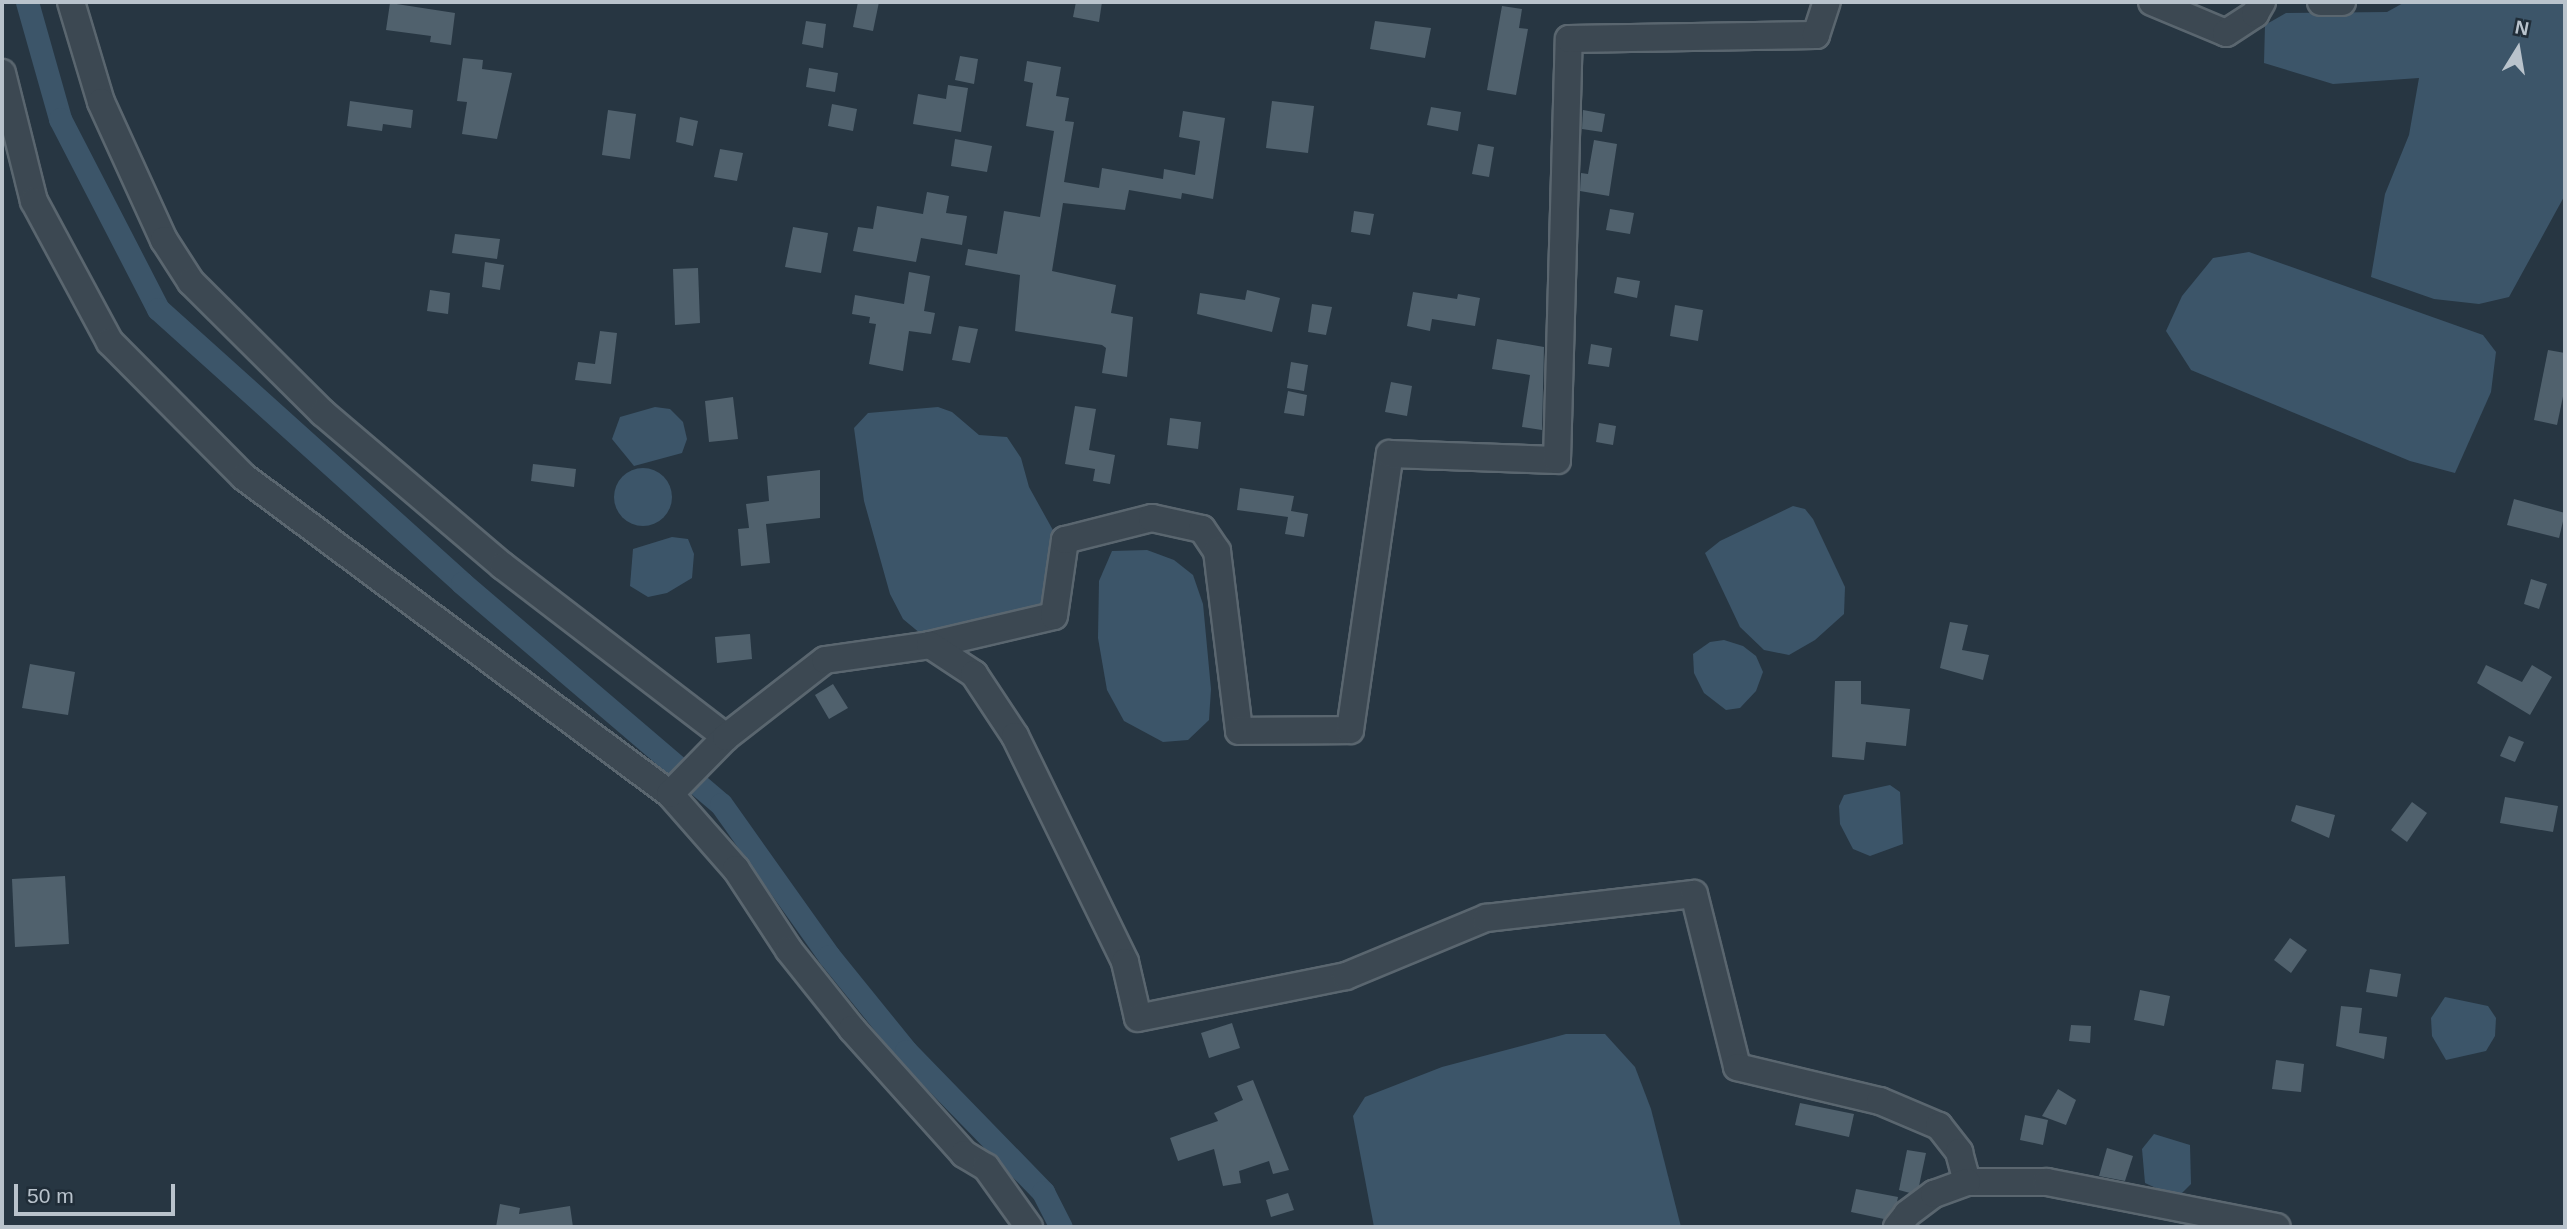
<!DOCTYPE html>
<style>
body{margin:0}
#map{position:relative;width:2567px;height:1229px;overflow:hidden;background:#273642;font-family:Helvetica,sans-serif}
div>[style]{position:absolute}
[style*='--x']{left:calc(var(--x)*1px);top:calc(var(--y)*1px);width:calc(var(--w)*1px);rotate:calc(var(--a)*1deg)}
.water>*{inset:0;background:#3c5569}
.round{border-radius:50%}
.canal>*{height:23px;margin:-11.5px;padding:0 11.5px;transform-origin:11.5px;border-radius:11.5px;background:#3c5569}
.building>*{inset:0;background:#50616d}
.roads{filter:drop-shadow(2px 0 #5a666f) drop-shadow(-2px 0 #5a666f) drop-shadow(0 2px #5a666f) drop-shadow(0 -2px #5a666f)}
.minor>*{height:26px;margin:-13px;padding:0 13px;transform-origin:13px;border-radius:13px;background:#3c4852}
span{translate:-50% -50%;white-space:nowrap;text-align:center;line-height:1.15;-webkit-text-stroke:7px #202d38;paint-order:stroke}
.frame{position:absolute;inset:0;border:4px solid #b9c3cc;pointer-events:none}
.north{position:absolute;left:2483px;top:14px;width:70px;height:70px;-webkit-text-stroke:5px #202d38;paint-order:stroke;rotate:11deg;font-size:19px;font-weight:700;line-height:28px;text-align:center;color:#b9c3cc}
.north::after{content:'';display:block;margin:auto;width:24px;height:32px;background:#b9c3cc;clip-path:polygon(50% 0,100% 100%,50% 72%,0 100%)}
.scale{position:absolute;left:14px;top:1184px;width:161px;height:32px;box-sizing:border-box;border:4px solid #b9c3cc;border-top:0;padding-left:9px;font-size:21px;line-height:24px;white-space:nowrap;color:#b9c3cc;-webkit-text-stroke:5px #202d38;paint-order:stroke}
</style>
<div id="map">
<div class="water">
<div style="clip-path:polygon(2405px 2px,2565px 2px,2565px 195px,2509px 297px,2479px 304px,2434px 299px,2371px 277px,2385px 194px,2409px 135px,2419px 78px,2333px 84px,2264px 63px,2265px 25px,2286px 13px,2387px 12px)"></div>
<div style="clip-path:polygon(2249px 252px,2483px 335px,2496px 352px,2491px 392px,2455px 473px,2410px 461px,2191px 370px,2166px 331px,2182px 296px,2213px 258px)"></div>
<div style="clip-path:polygon(655px 407px,670px 409px,683px 422px,687px 439px,682px 453px,634px 466px,612px 439px,620px 417px)"></div>
<div style="clip-path:polygon(938px 407px,952px 412px,979px 435px,1007px 437px,1021px 458px,1029px 487px,1054px 532px,1047px 597px,1037px 613px,921px 634px,903px 619px,890px 594px,864px 501px,854px 428px,868px 413px)"></div>
<div class="round" style="left:614px;top:468px;width:58px;height:58px"></div>
<div style="clip-path:polygon(1793px 506px,1805px 509px,1813px 519px,1845px 587px,1844px 614px,1815px 640px,1789px 655px,1764px 650px,1740px 627px,1705px 553px,1720px 541px)"></div>
<div style="clip-path:polygon(672px 537px,688px 539px,694px 554px,692px 578px,667px 593px,648px 597px,630px 586px,633px 549px)"></div>
<div style="clip-path:polygon(1147px 550px,1174px 560px,1193px 575px,1203px 604px,1211px 689px,1209px 720px,1188px 740px,1163px 742px,1124px 721px,1107px 690px,1098px 638px,1099px 581px,1112px 551px)"></div>
<div style="clip-path:polygon(1724px 640px,1743px 646px,1756px 656px,1763px 672px,1756px 691px,1740px 708px,1726px 710px,1704px 693px,1694px 673px,1693px 654px,1710px 642px)"></div>
<div style="clip-path:polygon(1890px 785px,1900px 792px,1903px 844px,1870px 856px,1853px 849px,1840px 824px,1839px 806px,1844px 795px)"></div>
<div style="clip-path:polygon(2445px 997px,2488px 1006px,2496px 1018px,2495px 1036px,2486px 1051px,2446px 1060px,2432px 1036px,2431px 1018px)"></div>
<div style="clip-path:polygon(1566px 1034px,1605px 1034px,1635px 1067px,1651px 1109px,1681px 1227px,1374px 1227px,1353px 1116px,1365px 1097px,1442px 1067px)"></div>
<div style="clip-path:polygon(2154px 1134px,2190px 1145px,2191px 1184px,2182px 1193px,2169px 1194px,2145px 1183px,2142px 1149px)"></div>
</div>
<div class="canal">
<div style="--x:27;--y:2;--w:122;--a:74.2"></div>
<div style="--x:60;--y:119;--w:214;--a:62.7"></div>
<div style="--x:158;--y:309;--w:409;--a:42"></div>
<div style="--x:462;--y:583;--w:340;--a:40.5"></div>
<div style="--x:721;--y:804;--w:186;--a:54.6"></div>
<div style="--x:829;--y:956;--w:122;--a:51"></div>
<div style="--x:906;--y:1051;--w:197;--a:45.8"></div>
<div style="--x:1043;--y:1192;--w:39;--a:63"></div>
</div>
<div class="building">
<div style="clip-path:polygon(858px 2px,879px 2px,873px 31px,853px 27px)"></div>
<div style="clip-path:polygon(1076px 2px,1102px 2px,1099px 22px,1073px 17px)"></div>
<div style="clip-path:polygon(390px 3px,455px 13px,451px 45px,430px 42px,431px 36px,386px 30px)"></div>
<div style="clip-path:polygon(1502px 6px,1522px 9px,1519px 28px,1528px 29px,1516px 95px,1487px 90px)"></div>
<div style="clip-path:polygon(806px 21px,826px 24px,823px 48px,802px 44px)"></div>
<div style="clip-path:polygon(1375px 21px,1431px 28px,1425px 58px,1370px 49px)"></div>
<div style="clip-path:polygon(960px 56px,978px 59px,974px 84px,955px 80px)"></div>
<div style="clip-path:polygon(463px 58px,483px 60px,482px 69px,512px 73px,497px 139px,462px 134px,467px 102px,457px 101px)"></div>
<div style="clip-path:polygon(1027px 61px,1061px 67px,1056px 96px,1069px 98px,1065px 121px,1074px 122px,1064px 182px,1099px 188px,1102px 168px,1163px 179px,1164px 169px,1195px 175px,1200px 141px,1179px 137px,1183px 111px,1225px 118px,1213px 199px,1182px 193px,1181px 199px,1129px 190px,1125px 210px,1063px 203px,1052px 271px,1116px 285px,1111px 313px,1133px 317px,1127px 377px,1102px 373px,1106px 348px,1102px 345px,1015px 331px,1020px 275px,965px 265px,968px 249px,997px 254px,1004px 211px,1040px 217px,1054px 131px,1026px 126px,1033px 83px,1024px 81px)"></div>
<div style="clip-path:polygon(809px 68px,838px 73px,835px 92px,806px 87px)"></div>
<div style="clip-path:polygon(948px 85px,968px 88px,961px 132px,913px 124px,918px 94px,946px 99px)"></div>
<div style="clip-path:polygon(350px 101px,413px 110px,411px 128px,383px 124px,382px 131px,347px 126px)"></div>
<div style="clip-path:polygon(1272px 101px,1314px 106px,1308px 153px,1266px 148px)"></div>
<div style="clip-path:polygon(832px 104px,857px 109px,853px 131px,828px 126px)"></div>
<div style="clip-path:polygon(1431px 107px,1461px 112px,1458px 131px,1427px 125px)"></div>
<div style="clip-path:polygon(608px 110px,636px 114px,630px 159px,602px 155px)"></div>
<div style="clip-path:polygon(1583px 110px,1605px 114px,1602px 132px,1582px 129px)"></div>
<div style="clip-path:polygon(680px 117px,698px 121px,693px 146px,676px 142px)"></div>
<div style="clip-path:polygon(955px 139px,992px 146px,987px 172px,951px 166px)"></div>
<div style="clip-path:polygon(1594px 140px,1617px 144px,1609px 196px,1580px 191px,1581px 173px,1588px 174px)"></div>
<div style="clip-path:polygon(1478px 144px,1494px 147px,1489px 177px,1472px 174px)"></div>
<div style="clip-path:polygon(720px 149px,743px 153px,737px 181px,714px 177px)"></div>
<div style="clip-path:polygon(927px 192px,949px 196px,946px 213px,967px 216px,962px 245px,921px 238px,916px 262px,853px 251px,858px 227px,873px 229px,877px 206px,923px 214px)"></div>
<div style="clip-path:polygon(1610px 209px,1634px 213px,1630px 234px,1606px 230px)"></div>
<div style="clip-path:polygon(1354px 211px,1374px 214px,1370px 235px,1351px 232px)"></div>
<div style="clip-path:polygon(793px 227px,828px 233px,821px 273px,785px 267px)"></div>
<div style="clip-path:polygon(455px 234px,500px 239px,497px 259px,452px 253px)"></div>
<div style="clip-path:polygon(485px 262px,504px 265px,500px 290px,482px 287px)"></div>
<div style="clip-path:polygon(698px 268px,700px 323px,675px 325px,673px 269px)"></div>
<div style="clip-path:polygon(909px 272px,930px 276px,924px 311px,935px 313px,931px 334px,909px 331px,903px 371px,869px 364px,876px 324px,869px 323px,870px 317px,852px 314px,855px 295px,904px 304px)"></div>
<div style="clip-path:polygon(1617px 277px,1640px 281px,1637px 298px,1614px 293px)"></div>
<div style="clip-path:polygon(430px 290px,450px 293px,448px 314px,427px 311px)"></div>
<div style="clip-path:polygon(1247px 290px,1280px 298px,1272px 332px,1197px 314px,1200px 293px,1245px 300px)"></div>
<div style="clip-path:polygon(1413px 292px,1457px 299px,1458px 294px,1480px 298px,1475px 326px,1432px 319px,1430px 331px,1407px 326px)"></div>
<div style="clip-path:polygon(1312px 304px,1332px 307px,1326px 335px,1308px 332px)"></div>
<div style="clip-path:polygon(1675px 305px,1703px 310px,1698px 341px,1670px 336px)"></div>
<div style="clip-path:polygon(959px 326px,978px 329px,970px 363px,952px 360px)"></div>
<div style="clip-path:polygon(600px 331px,617px 333px,611px 384px,575px 380px,578px 362px,595px 364px)"></div>
<div style="clip-path:polygon(1497px 339px,1544px 347px,1542px 430px,1522px 427px,1530px 375px,1492px 369px)"></div>
<div style="clip-path:polygon(1591px 344px,1612px 348px,1609px 367px,1588px 364px)"></div>
<div style="clip-path:polygon(2548px 350px,2565px 353px,2565px 387px,2557px 425px,2534px 420px)"></div>
<div style="clip-path:polygon(1291px 362px,1308px 365px,1304px 391px,1287px 388px)"></div>
<div style="clip-path:polygon(1391px 382px,1412px 386px,1407px 416px,1385px 412px)"></div>
<div style="clip-path:polygon(1288px 391px,1307px 395px,1304px 416px,1284px 413px)"></div>
<div style="clip-path:polygon(733px 397px,738px 439px,709px 442px,705px 401px)"></div>
<div style="clip-path:polygon(1075px 406px,1096px 409px,1089px 450px,1115px 455px,1110px 484px,1093px 481px,1095px 469px,1065px 464px)"></div>
<div style="clip-path:polygon(1170px 418px,1201px 422px,1198px 449px,1167px 445px)"></div>
<div style="clip-path:polygon(1599px 423px,1616px 426px,1613px 445px,1596px 442px)"></div>
<div style="clip-path:polygon(533px 464px,576px 469px,574px 487px,531px 481px)"></div>
<div style="clip-path:polygon(820px 470px,820px 518px,766px 524px,770px 563px,741px 566px,738px 529px,749px 528px,746px 504px,769px 501px,767px 476px)"></div>
<div style="clip-path:polygon(1240px 488px,1294px 496px,1291px 511px,1308px 514px,1304px 537px,1285px 534px,1288px 517px,1237px 510px)"></div>
<div style="clip-path:polygon(2514px 499px,2565px 513px,2559px 538px,2507px 525px)"></div>
<div style="clip-path:polygon(2531px 579px,2547px 584px,2539px 609px,2524px 604px)"></div>
<div style="clip-path:polygon(1950px 622px,1968px 625px,1962px 650px,1989px 655px,1983px 680px,1940px 668px)"></div>
<div style="clip-path:polygon(750px 634px,752px 659px,717px 663px,715px 637px)"></div>
<div style="clip-path:polygon(30px 664px,75px 672px,68px 715px,22px 708px)"></div>
<div style="clip-path:polygon(2486px 665px,2522px 682px,2532px 665px,2552px 677px,2530px 715px,2477px 683px)"></div>
<div style="clip-path:polygon(1835px 681px,1861px 681px,1861px 704px,1910px 709px,1906px 746px,1866px 742px,1864px 760px,1832px 757px)"></div>
<div style="clip-path:polygon(833px 684px,848px 708px,829px 719px,815px 695px)"></div>
<div style="clip-path:polygon(2509px 736px,2524px 742px,2515px 762px,2500px 756px)"></div>
<div style="clip-path:polygon(2505px 797px,2558px 806px,2553px 832px,2500px 823px)"></div>
<div style="clip-path:polygon(2412px 802px,2427px 813px,2407px 842px,2391px 830px)"></div>
<div style="clip-path:polygon(2296px 805px,2335px 815px,2329px 838px,2291px 821px)"></div>
<div style="clip-path:polygon(65px 876px,69px 944px,15px 947px,12px 879px)"></div>
<div style="clip-path:polygon(2290px 938px,2307px 950px,2291px 973px,2274px 960px)"></div>
<div style="clip-path:polygon(2370px 969px,2401px 974px,2397px 997px,2366px 992px)"></div>
<div style="clip-path:polygon(2140px 990px,2170px 996px,2164px 1026px,2134px 1020px)"></div>
<div style="clip-path:polygon(2341px 1006px,2362px 1008px,2359px 1033px,2387px 1037px,2384px 1059px,2336px 1046px)"></div>
<div style="clip-path:polygon(1232px 1023px,1240px 1048px,1209px 1058px,1201px 1033px)"></div>
<div style="clip-path:polygon(2071px 1025px,2091px 1026px,2090px 1043px,2069px 1041px)"></div>
<div style="clip-path:polygon(2276px 1060px,2304px 1064px,2301px 1092px,2272px 1089px)"></div>
<div style="clip-path:polygon(1253px 1080px,1289px 1170px,1273px 1174px,1269px 1161px,1239px 1171px,1241px 1183px,1223px 1186px,1214px 1149px,1178px 1161px,1170px 1138px,1218px 1121px,1214px 1113px,1243px 1100px,1237px 1086px)"></div>
<div style="clip-path:polygon(2058px 1089px,2076px 1100px,2066px 1125px,2042px 1116px)"></div>
<div style="clip-path:polygon(1800px 1103px,1854px 1114px,1849px 1137px,1795px 1125px)"></div>
<div style="clip-path:polygon(2025px 1115px,2048px 1120px,2043px 1145px,2020px 1140px)"></div>
<div style="clip-path:polygon(2107px 1148px,2133px 1156px,2125px 1181px,2099px 1176px)"></div>
<div style="clip-path:polygon(1907px 1150px,1926px 1153px,1919px 1186px,1910px 1193px,1899px 1190px)"></div>
<div style="clip-path:polygon(1856px 1189px,1898px 1197px,1897px 1202px,1884px 1219px,1851px 1212px)"></div>
<div style="clip-path:polygon(1288px 1193px,1294px 1210px,1271px 1217px,1266px 1200px)"></div>
<div style="clip-path:polygon(500px 1204px,520px 1208px,519px 1214px,570px 1206px,573px 1227px,496px 1227px)"></div>
</div>
<div class="roads">
<div class="minor">
<div style="--x:71;--y:2;--w:104;--a:73.3"></div>
<div style="--x:101;--y:102;--w:152;--a:65.5"></div>
<div style="--x:164;--y:240;--w:50;--a:57.3"></div>
<div style="--x:191;--y:282;--w:186;--a:44.8"></div>
<div style="--x:323;--y:413;--w:236;--a:40.4"></div>
<div style="--x:503;--y:566;--w:281;--a:37.5"></div>
<div style="--x:2152;--y:2;--w:80;--a:22.7"></div>
<div style="--x:2226;--y:33;--w:35;--a:-33"></div>
<div style="--x:2255;--y:14;--w:14;--a:-60"></div>
<div style="--x:2321;--y:2;--w:21;--a:0"></div>
<div style="--x:2;--y:73;--w:132;--a:76"></div>
<div style="--x:34;--y:201;--w:160;--a:61.7"></div>
<div style="--x:110;--y:342;--w:190;--a:45.2"></div>
<div style="--x:244;--y:477;--w:531;--a:36.65"></div>
<div style="--x:670;--y:794;--w:100;--a:48.7"></div>
<div style="--x:736;--y:869;--w:97;--a:56.8"></div>
<div style="--x:789;--y:950;--w:101;--a:51.4"></div>
<div style="--x:852;--y:1029;--w:168;--a:48.1"></div>
<div style="--x:964;--y:1154;--w:26;--a:31"></div>
<div style="--x:986;--y:1167;--w:74;--a:54.4"></div>
<div style="--x:930;--y:645;--w:127;--a:-13.2"></div>
<div style="--x:1054;--y:616;--w:77;--a:-81.8"></div>
<div style="--x:1065;--y:540;--w:90;--a:-14.2"></div>
<div style="--x:1152;--y:518;--w:51;--a:12.4"></div>
<div style="--x:1202;--y:529;--w:27;--a:56"></div>
<div style="--x:1217;--y:551;--w:181;--a:83"></div>
<div style="--x:1239;--y:731;--w:111;--a:-0.5"></div>
<div style="--x:1350;--y:730;--w:279;--a:-81.8"></div>
<div style="--x:1390;--y:454;--w:167;--a:2.1"></div>
<div style="--x:1557;--y:460;--w:421;--a:-88.4"></div>
<div style="--x:1569;--y:39;--w:247;--a:-0.9"></div>
<div style="--x:1816;--y:35;--w:35;--a:-72"></div>
<div style="--x:670;--y:794;--w:80;--a:-45.5"></div>
<div style="--x:726;--y:737;--w:125;--a:-37.9"></div>
<div style="--x:825;--y:660;--w:106;--a:-8.1"></div>
<div style="--x:930;--y:645;--w:53;--a:33.4"></div>
<div style="--x:974;--y:674;--w:74;--a:56.5"></div>
<div style="--x:1015;--y:736;--w:251;--a:64"></div>
<div style="--x:1125;--y:962;--w:57;--a:76.9"></div>
<div style="--x:1138;--y:1018;--w:212;--a:-11.4"></div>
<div style="--x:1346;--y:976;--w:152;--a:-22.5"></div>
<div style="--x:1486;--y:918;--w:209;--a:-6.6"></div>
<div style="--x:1694;--y:894;--w:178;--a:76"></div>
<div style="--x:1737;--y:1067;--w:147;--a:13.4"></div>
<div style="--x:1880;--y:1101;--w:64;--a:23"></div>
<div style="--x:1939;--y:1126;--w:33;--a:52"></div>
<div style="--x:1959;--y:1152;--w:31;--a:75"></div>
<div style="--x:1967;--y:1182;--w:80;--a:0"></div>
<div style="--x:2047;--y:1182;--w:234;--a:11.1"></div>
<div style="--x:1897;--y:1227;--w:16;--a:-52"></div>
<div style="--x:1907;--y:1214;--w:34;--a:-37"></div>
<div style="--x:1934;--y:1194;--w:35;--a:-20"></div>
</div>
</div>
<div class="frame"></div>
<div class="north">N</div>
<div class="scale">50 m</div>
</div>
